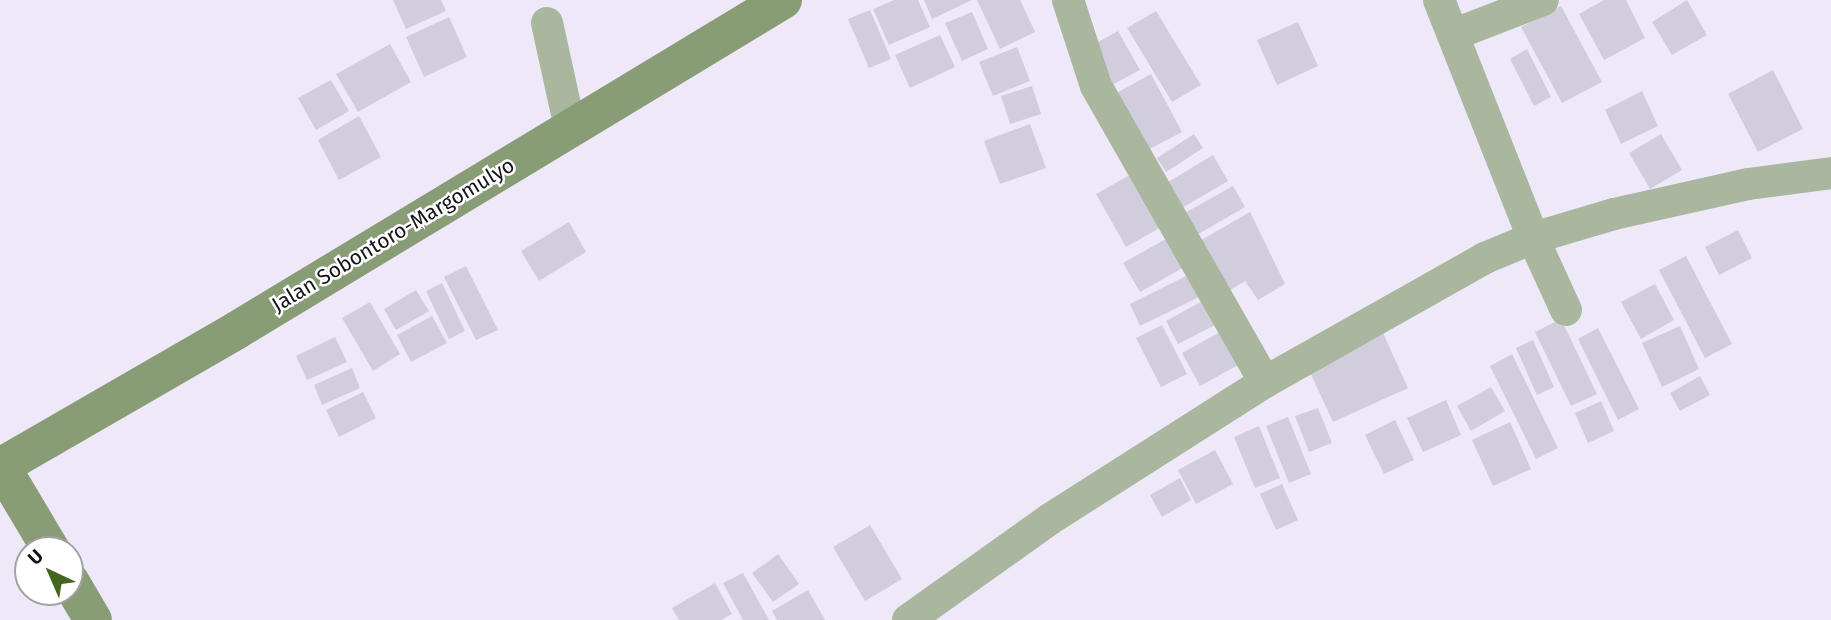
<!DOCTYPE html>
<style>
body{margin:0}
#map{position:relative;width:1831px;height:620px;overflow:hidden;background:#eee8f9;font-family:"Fira Sans",sans-serif}
div>[style]{position:absolute}
[style*='--x']{left:calc(var(--x)*1px);top:calc(var(--y)*1px);width:calc(var(--w)*1px);rotate:calc(var(--a)*1deg)}
.building>*{inset:0;background:#d2cddd}
.street>*{height:32px;margin:-16px;padding:0 16px;transform-origin:16px;border-radius:16px;background:#a8b79d}
.secondary>*{height:38px;margin:-19px;padding:0 19px;transform-origin:19px;border-radius:19px;background:#889c76}
span{translate:-50% -50%;white-space:nowrap;text-align:center;line-height:1.15;-webkit-text-stroke:5px #fff;paint-order:stroke}
.street-label{font-size:21px;color:#151318}
.north{position:absolute;left:14px;top:536px;width:70px;height:70px;box-sizing:border-box;background:#fff;border:2px solid #a1a1a3;border-radius:50%;rotate:316deg;font-size:19px;font-weight:700;line-height:28px;text-align:center;color:#151318}
.north::after{content:'';display:block;margin:auto;width:24px;height:32px;background:#44661d;clip-path:polygon(50% 0,100% 100%,50% 72%,0 100%)}
</style>
<div id="map">
<div class="building">
<div style="clip-path:polygon(393px 0,441px 0,446px 11px,406px 29px)"></div>
<div style="clip-path:polygon(894px 0,918px 0,930px 27px,889px 45px,873px 9px)"></div>
<div style="clip-path:polygon(924px 0,972px 0,932px 19px)"></div>
<div style="clip-path:polygon(977px 0,1020px 0,1035px 32px,1000px 49px)"></div>
<div style="clip-path:polygon(1604px 0,1626px 0,1645px 38px,1604px 60px,1579px 14px)"></div>
<div style="clip-path:polygon(1687px 0,1707px 35px,1672px 55px,1652px 22px)"></div>
<div style="clip-path:polygon(1561px 6px,1602px 82px,1562px 103px,1521px 27px)"></div>
<div style="clip-path:polygon(870px 10px,891px 59px,869px 68px,848px 19px)"></div>
<div style="clip-path:polygon(1156px 11px,1201px 85px,1172px 102px,1127px 28px)"></div>
<div style="clip-path:polygon(972px 12px,988px 49px,962px 61px,945px 23px)"></div>
<div style="clip-path:polygon(449px 17px,467px 57px,424px 77px,406px 37px)"></div>
<div style="clip-path:polygon(1298px 22px,1318px 66px,1277px 85px,1257px 40px)"></div>
<div style="clip-path:polygon(1118px 31px,1140px 70px,1108px 87px,1087px 48px)"></div>
<div style="clip-path:polygon(940px 35px,955px 67px,910px 88px,895px 55px)"></div>
<div style="clip-path:polygon(390px 44px,411px 82px,358px 112px,336px 74px)"></div>
<div style="clip-path:polygon(1017px 47px,1030px 81px,993px 96px,979px 62px)"></div>
<div style="clip-path:polygon(1527px 49px,1551px 97px,1534px 106px,1510px 59px)"></div>
<div style="clip-path:polygon(1773px 70px,1803px 129px,1758px 152px,1728px 94px)"></div>
<div style="clip-path:polygon(1151px 74px,1182px 132px,1142px 153px,1111px 96px)"></div>
<div style="clip-path:polygon(331px 80px,349px 111px,316px 130px,298px 98px)"></div>
<div style="clip-path:polygon(1032px 86px,1041px 114px,1010px 124px,1001px 96px)"></div>
<div style="clip-path:polygon(1642px 91px,1658px 126px,1621px 144px,1605px 110px)"></div>
<div style="clip-path:polygon(359px 116px,381px 157px,339px 180px,318px 140px)"></div>
<div style="clip-path:polygon(1030px 124px,1046px 168px,1000px 184px,984px 141px)"></div>
<div style="clip-path:polygon(1194px 134px,1203px 148px,1166px 172px,1157px 158px)"></div>
<div style="clip-path:polygon(1661px 134px,1682px 170px,1650px 189px,1629px 153px)"></div>
<div style="clip-path:polygon(1213px 155px,1228px 181px,1180px 209px,1165px 184px)"></div>
<div style="clip-path:polygon(1135px 172px,1165px 225px,1126px 247px,1096px 194px)"></div>
<div style="clip-path:polygon(1233px 186px,1245px 207px,1195px 236px,1183px 214px)"></div>
<div style="clip-path:polygon(1250px 212px,1285px 284px,1258px 300px,1245px 281px,1221px 296px,1198px 242px)"></div>
<div style="clip-path:polygon(569px 222px,586px 252px,539px 281px,521px 251px)"></div>
<div style="clip-path:polygon(1738px 230px,1752px 258px,1719px 275px,1705px 247px)"></div>
<div style="clip-path:polygon(1171px 236px,1188px 265px,1140px 292px,1123px 263px)"></div>
<div style="clip-path:polygon(1686px 256px,1732px 344px,1705px 358px,1659px 270px)"></div>
<div style="clip-path:polygon(466px 266px,498px 330px,476px 340px,444px 277px)"></div>
<div style="clip-path:polygon(1190px 274px,1201px 296px,1140px 326px,1130px 304px)"></div>
<div style="clip-path:polygon(442px 283px,465px 331px,449px 339px,426px 291px)"></div>
<div style="clip-path:polygon(1655px 284px,1674px 320px,1641px 339px,1621px 302px)"></div>
<div style="clip-path:polygon(416px 290px,429px 311px,396px 330px,384px 309px)"></div>
<div style="clip-path:polygon(1206px 299px,1219px 323px,1178px 344px,1166px 321px)"></div>
<div style="clip-path:polygon(370px 302px,400px 354px,373px 371px,342px 318px)"></div>
<div style="clip-path:polygon(432px 316px,447px 343px,411px 362px,397px 335px)"></div>
<div style="clip-path:polygon(1561px 319px,1597px 394px,1571px 406px,1535px 332px)"></div>
<div style="clip-path:polygon(1162px 325px,1187px 374px,1161px 387px,1136px 338px)"></div>
<div style="clip-path:polygon(1680px 326px,1699px 369px,1662px 387px,1642px 343px)"></div>
<div style="clip-path:polygon(1598px 328px,1639px 409px,1618px 420px,1578px 339px)"></div>
<div style="clip-path:polygon(1220px 332px,1238px 365px,1200px 386px,1182px 353px)"></div>
<div style="clip-path:polygon(1383px 333px,1408px 388px,1333px 422px,1308px 368px)"></div>
<div style="clip-path:polygon(335px 337px,347px 362px,307px 380px,296px 356px)"></div>
<div style="clip-path:polygon(1533px 340px,1554px 387px,1537px 395px,1516px 348px)"></div>
<div style="clip-path:polygon(1512px 354px,1558px 448px,1536px 459px,1490px 366px)"></div>
<div style="clip-path:polygon(352px 368px,360px 388px,322px 405px,314px 385px)"></div>
<div style="clip-path:polygon(1700px 376px,1710px 395px,1680px 411px,1670px 393px)"></div>
<div style="clip-path:polygon(1491px 387px,1505px 411px,1471px 431px,1457px 406px)"></div>
<div style="clip-path:polygon(363px 392px,376px 418px,339px 437px,326px 410px)"></div>
<div style="clip-path:polygon(1446px 400px,1461px 435px,1423px 452px,1407px 418px)"></div>
<div style="clip-path:polygon(1601px 401px,1614px 431px,1588px 443px,1575px 413px)"></div>
<div style="clip-path:polygon(1318px 408px,1332px 443px,1309px 452px,1295px 416px)"></div>
<div style="clip-path:polygon(1288px 417px,1311px 474px,1289px 483px,1266px 426px)"></div>
<div style="clip-path:polygon(1395px 420px,1414px 460px,1384px 474px,1365px 435px)"></div>
<div style="clip-path:polygon(1510px 422px,1531px 469px,1493px 486px,1472px 440px)"></div>
<div style="clip-path:polygon(1259px 426px,1280px 478px,1255px 488px,1234px 437px)"></div>
<div style="clip-path:polygon(1215px 450px,1233px 484px,1196px 504px,1178px 470px)"></div>
<div style="clip-path:polygon(1180px 478px,1191px 500px,1162px 517px,1150px 495px)"></div>
<div style="clip-path:polygon(1282px 484px,1298px 520px,1276px 530px,1260px 494px)"></div>
<div style="clip-path:polygon(870px 525px,902px 579px,865px 601px,833px 547px)"></div>
<div style="clip-path:polygon(778px 554px,799px 584px,773px 602px,752px 573px)"></div>
<div style="clip-path:polygon(743px 573px,769px 620px,743px 620px,723px 583px)"></div>
<div style="clip-path:polygon(715px 583px,732px 614px,721px 620px,679px 620px,672px 608px)"></div>
<div style="clip-path:polygon(808px 590px,825px 620px,777px 620px,772px 611px)"></div>
</div>
<div class="street">
<div style="--x:1068;--y:0;--w:90;--a:72"></div>
<div style="--x:1096;--y:86;--w:341;--a:60.3"></div>
<div style="--x:1265;--y:382;--w:253;--a:-29.4"></div>
<div style="--x:1485;--y:258;--w:52;--a:-22.6"></div>
<div style="--x:1533;--y:238;--w:84;--a:-16.5"></div>
<div style="--x:1614;--y:214;--w:137;--a:-12.6"></div>
<div style="--x:1748;--y:184;--w:84;--a:-7.5"></div>
<div style="--x:1439;--y:0;--w:256;--a:68.4"></div>
<div style="--x:1533;--y:238;--w:79;--a:65.4"></div>
<div style="--x:547;--y:23;--w:107;--a:77.6"></div>
<div style="--x:1455;--y:34;--w:94;--a:-21.1"></div>
<div style="--x:908;--y:620;--w:174;--a:-35.4"></div>
<div style="--x:1050;--y:519;--w:255;--a:-32.5"></div>
</div>
<div class="secondary">
<div style="--x:1;--y:466;--w:98;--a:59.2"></div>
<div style="--x:0;--y:467;--w:274;--a:-30"></div>
<div style="--x:237;--y:330;--w:638;--a:-31.15"></div>
<div style="--x:70;--y:581;--w:45;--a:59.5"></div>
</div>
<div class="street-label">
<span style="left:393px;top:235px;rotate:-31deg">Jalan Sobontoro-Margomulyo</span>
</div>
<div class="north">U</div>
</div>
